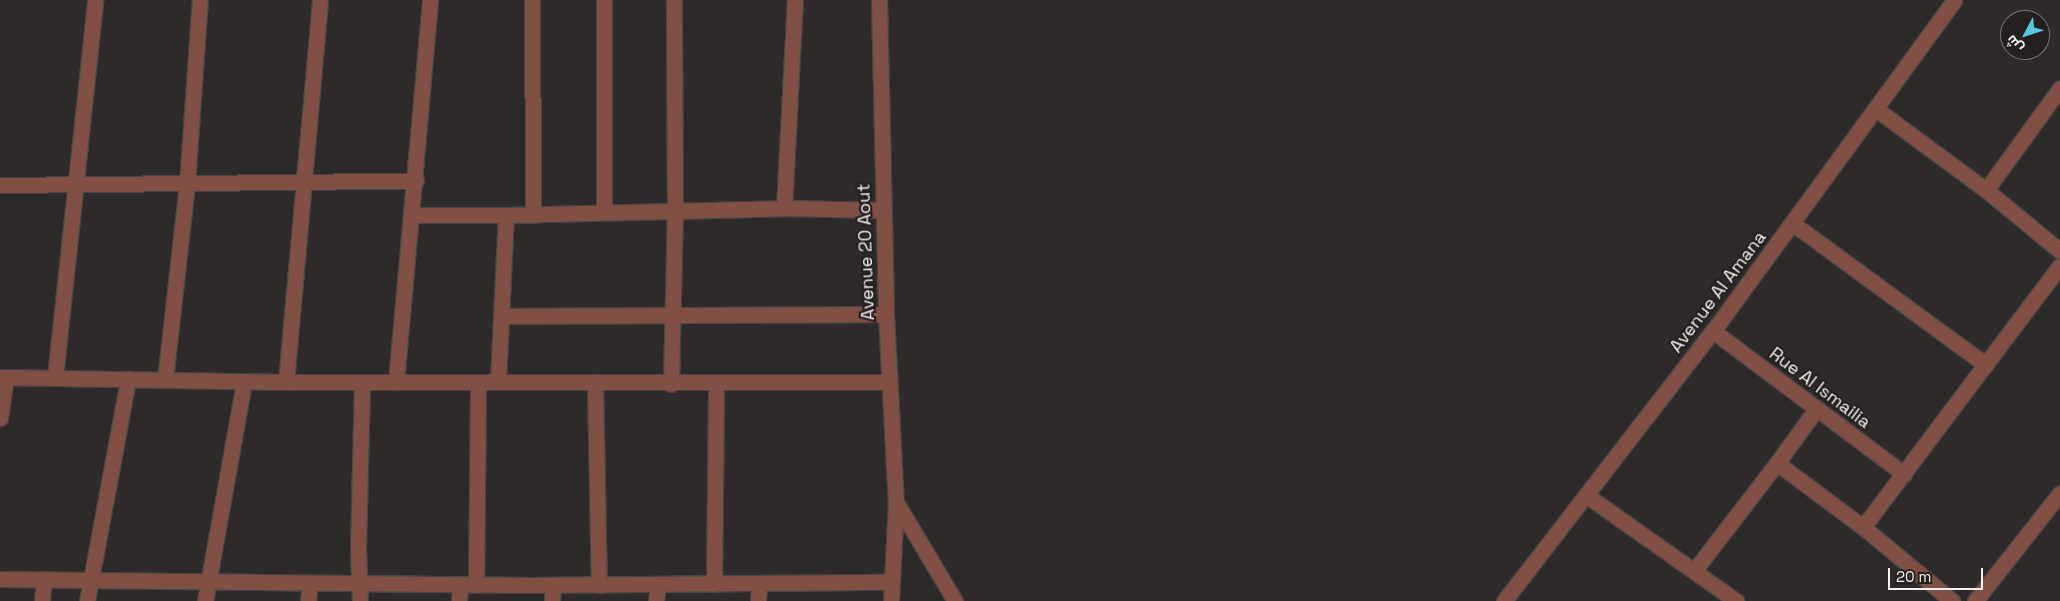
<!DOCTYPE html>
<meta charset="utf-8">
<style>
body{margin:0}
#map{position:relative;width:2060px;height:601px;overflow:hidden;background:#2d2a29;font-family:"Space Grotesk",Cairo,sans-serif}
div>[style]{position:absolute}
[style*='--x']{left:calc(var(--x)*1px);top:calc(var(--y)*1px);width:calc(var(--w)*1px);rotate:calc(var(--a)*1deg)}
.roads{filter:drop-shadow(1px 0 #494645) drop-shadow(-1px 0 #494645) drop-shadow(0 1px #494645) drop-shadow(0 -1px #494645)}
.minor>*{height:15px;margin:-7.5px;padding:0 7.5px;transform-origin:7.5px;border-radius:7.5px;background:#824f44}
span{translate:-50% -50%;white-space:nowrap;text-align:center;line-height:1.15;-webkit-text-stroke:4.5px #23201f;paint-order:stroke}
.street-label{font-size:18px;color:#f4f2f1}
.north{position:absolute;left:2000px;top:10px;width:50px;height:50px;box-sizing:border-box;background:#23201f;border:1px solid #777473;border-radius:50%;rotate:230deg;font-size:14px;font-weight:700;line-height:20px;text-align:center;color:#f4f2f1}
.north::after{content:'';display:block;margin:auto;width:18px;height:22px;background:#56c9e0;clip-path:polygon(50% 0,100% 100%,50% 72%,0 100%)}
.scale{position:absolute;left:1888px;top:568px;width:95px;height:22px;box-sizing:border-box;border:2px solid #f4f2f1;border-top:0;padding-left:6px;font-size:15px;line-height:18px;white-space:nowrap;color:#f4f2f1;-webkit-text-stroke:4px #23201f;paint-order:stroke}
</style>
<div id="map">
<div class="roads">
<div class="minor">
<div style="--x:532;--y:0;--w:215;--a:89.7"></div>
<div style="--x:604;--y:0;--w:212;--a:90"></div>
<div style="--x:879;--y:0;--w:314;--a:88.7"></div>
<div style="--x:886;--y:314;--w:188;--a:87"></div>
<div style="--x:896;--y:502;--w:99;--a:92.9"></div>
<div style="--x:1876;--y:109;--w:137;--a:36.4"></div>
<div style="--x:1986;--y:190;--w:96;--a:39.5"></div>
<div style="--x:0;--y:185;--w:416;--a:-0.6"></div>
<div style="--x:1986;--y:190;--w:126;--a:-54"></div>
<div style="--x:784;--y:208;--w:208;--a:-87"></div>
<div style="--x:414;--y:215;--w:92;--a:0"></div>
<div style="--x:1792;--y:223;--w:240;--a:36.2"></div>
<div style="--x:501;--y:316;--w:385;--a:-0.3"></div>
<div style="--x:1713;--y:331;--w:239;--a:36.8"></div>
<div style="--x:0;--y:377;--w:286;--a:1"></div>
<div style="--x:286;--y:382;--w:603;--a:0"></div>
<div style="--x:55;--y:377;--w:379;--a:-83.9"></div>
<div style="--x:165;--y:380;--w:197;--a:-83.6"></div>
<div style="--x:187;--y:184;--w:184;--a:-86"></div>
<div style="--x:286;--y:382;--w:384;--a:-84.9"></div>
<div style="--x:396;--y:382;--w:384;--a:-84.9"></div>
<div style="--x:498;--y:382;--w:167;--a:-87.3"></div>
<div style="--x:506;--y:215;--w:278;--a:-1.4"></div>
<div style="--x:784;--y:208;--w:99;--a:1.2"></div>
<div style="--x:595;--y:383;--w:202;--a:88.9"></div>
<div style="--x:671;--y:384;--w:173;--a:-88.7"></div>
<div style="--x:675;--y:211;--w:211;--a:-90.3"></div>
<div style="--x:0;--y:418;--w:41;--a:-81.7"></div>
<div style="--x:1777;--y:463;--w:68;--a:-54"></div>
<div style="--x:1586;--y:495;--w:184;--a:35.2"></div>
<div style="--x:896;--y:502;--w:115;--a:59.2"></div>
<div style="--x:1863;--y:527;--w:116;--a:39.7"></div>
<div style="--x:1694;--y:571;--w:136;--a:-52.5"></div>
<div style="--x:1777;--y:463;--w:107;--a:36.7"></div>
<div style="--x:1863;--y:527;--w:327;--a:-53"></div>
<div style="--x:0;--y:579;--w:530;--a:0.65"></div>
<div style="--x:530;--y:585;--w:362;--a:-0.5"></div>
<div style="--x:714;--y:584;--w:202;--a:-89.4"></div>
<div style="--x:476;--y:585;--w:202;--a:-89.4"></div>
<div style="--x:42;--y:601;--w:22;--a:-85"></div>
<div style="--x:87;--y:601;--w:226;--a:-79.5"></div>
<div style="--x:205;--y:601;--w:223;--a:-79.9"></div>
<div style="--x:308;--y:601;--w:18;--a:-84"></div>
<div style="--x:360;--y:601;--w:53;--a:-92.2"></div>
<div style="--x:358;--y:548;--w:165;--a:-88.6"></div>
<div style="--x:459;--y:601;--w:16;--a:-86"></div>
<div style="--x:552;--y:601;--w:16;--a:-86"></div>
<div style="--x:656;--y:601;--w:16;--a:-83"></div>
<div style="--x:758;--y:601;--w:17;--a:-87"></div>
<div style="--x:1504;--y:601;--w:341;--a:-52.3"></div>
<div style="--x:1713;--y:331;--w:409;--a:-53.9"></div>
<div style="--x:1975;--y:601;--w:137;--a:-51.8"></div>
</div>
</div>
<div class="street-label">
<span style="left:866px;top:252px;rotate:-92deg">Avenue 20 Aout</span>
<span style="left:1718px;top:292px;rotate:-53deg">Avenue Al Amana</span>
<span style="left:1820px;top:388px;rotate:37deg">Rue Al Ismailia</span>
</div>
<div class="north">ش</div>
<div class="scale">20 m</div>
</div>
